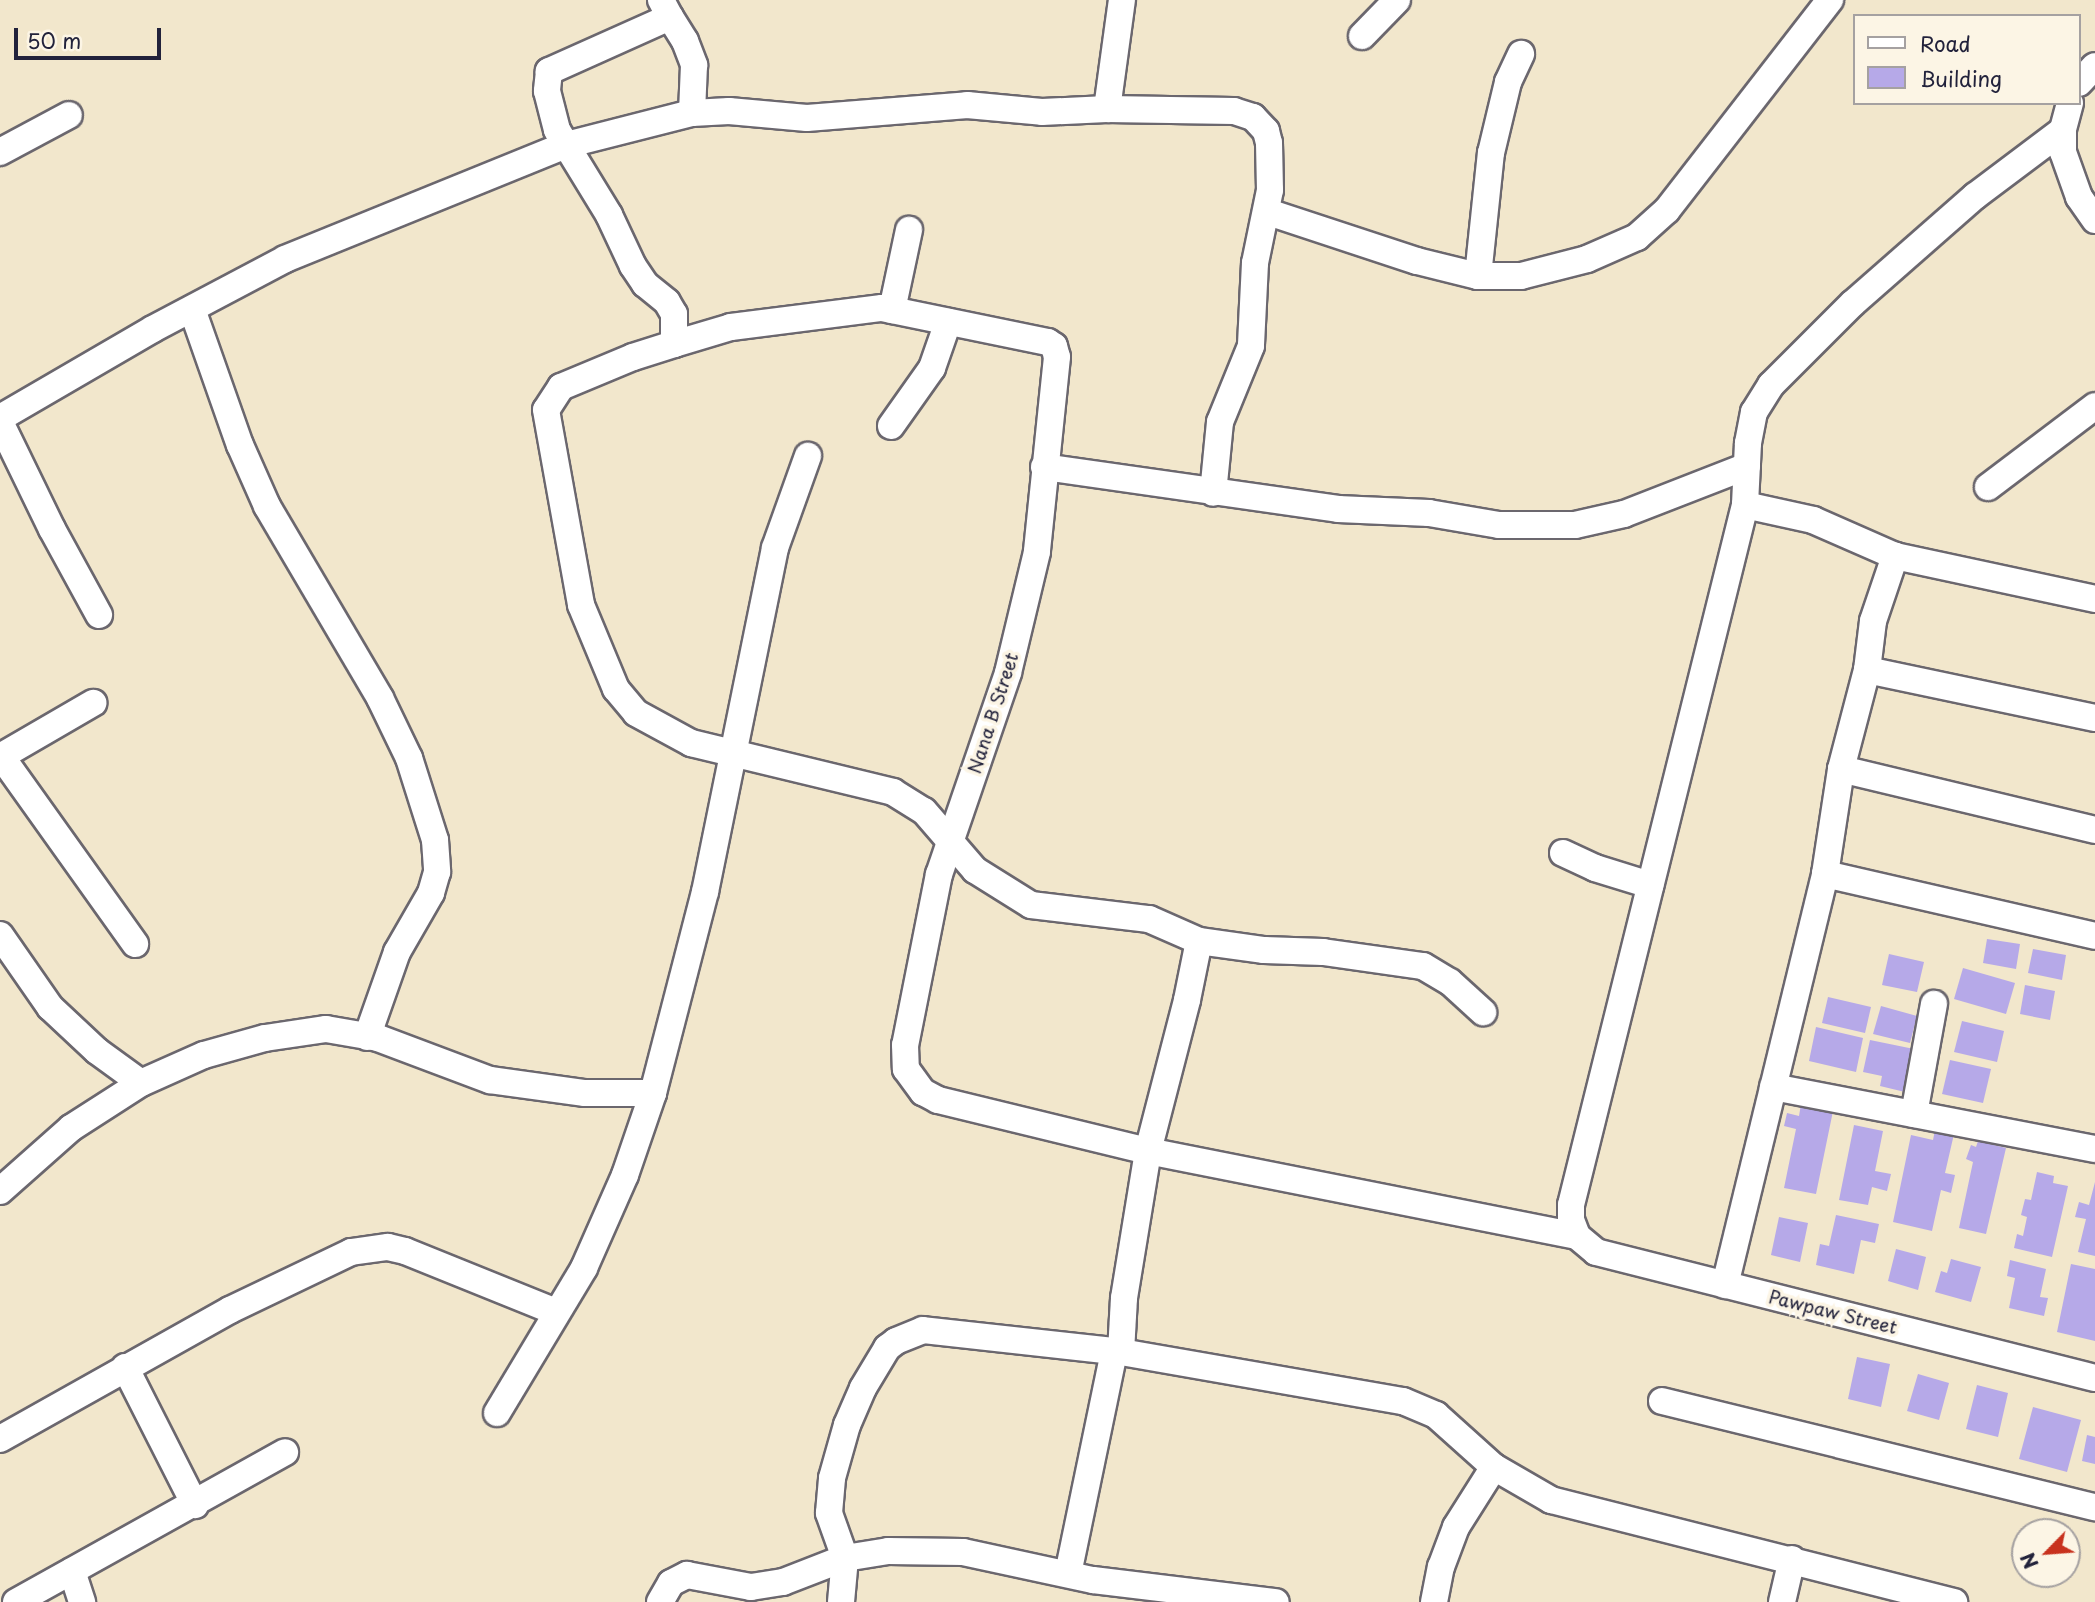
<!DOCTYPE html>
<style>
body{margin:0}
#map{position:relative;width:2095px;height:1602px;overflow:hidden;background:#f2e7cc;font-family:"Playpen Sans",sans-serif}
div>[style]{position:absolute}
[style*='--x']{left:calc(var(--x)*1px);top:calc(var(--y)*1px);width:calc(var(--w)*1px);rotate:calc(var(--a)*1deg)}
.building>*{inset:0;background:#b6a9e8}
.roads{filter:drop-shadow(2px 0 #6b676e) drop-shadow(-2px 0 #6b676e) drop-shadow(0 2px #6b676e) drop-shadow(0 -2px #6b676e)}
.minor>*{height:26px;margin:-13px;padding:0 13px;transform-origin:13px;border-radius:13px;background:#fff}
span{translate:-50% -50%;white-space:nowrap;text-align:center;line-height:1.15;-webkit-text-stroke:7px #fcf5e5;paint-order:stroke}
.street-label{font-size:18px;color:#22223b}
.legend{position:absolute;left:1853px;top:14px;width:228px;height:91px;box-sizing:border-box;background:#fcf5e5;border:2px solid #a5a1a1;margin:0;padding:9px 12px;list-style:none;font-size:21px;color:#22223b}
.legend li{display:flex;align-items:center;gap:14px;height:35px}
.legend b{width:35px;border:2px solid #a5a1a1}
.north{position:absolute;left:2011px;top:1518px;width:70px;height:70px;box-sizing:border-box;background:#fcf5e5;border:2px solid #a5a1a1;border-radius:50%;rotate:245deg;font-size:19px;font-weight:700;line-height:28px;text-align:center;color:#22223b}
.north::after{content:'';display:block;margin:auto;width:24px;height:32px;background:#c8321e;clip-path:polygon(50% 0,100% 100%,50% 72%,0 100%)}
.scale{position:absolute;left:14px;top:28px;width:147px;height:32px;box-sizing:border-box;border:4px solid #22223b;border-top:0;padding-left:9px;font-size:21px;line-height:24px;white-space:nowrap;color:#22223b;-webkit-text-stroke:5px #fcf5e5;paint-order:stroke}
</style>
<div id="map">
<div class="building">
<div style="clip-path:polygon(1987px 939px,2020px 944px,2016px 969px,1983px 963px)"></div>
<div style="clip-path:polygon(2033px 949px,2066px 955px,2062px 980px,2028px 973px)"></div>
<div style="clip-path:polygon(1889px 954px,1924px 962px,1917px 992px,1882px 985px)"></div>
<div style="clip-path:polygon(1963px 968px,2015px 983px,2006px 1014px,1954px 999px)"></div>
<div style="clip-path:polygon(2025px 985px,2055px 991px,2050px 1020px,2020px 1014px)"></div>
<div style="clip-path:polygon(1828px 997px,1871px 1007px,1865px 1033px,1822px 1023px)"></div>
<div style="clip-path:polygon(1881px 1006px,1917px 1016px,1910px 1043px,1873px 1034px)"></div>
<div style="clip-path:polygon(1962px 1021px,2004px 1031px,1997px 1062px,1954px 1052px)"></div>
<div style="clip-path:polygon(1816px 1027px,1863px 1038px,1856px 1072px,1809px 1061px)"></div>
<div style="clip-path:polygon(1870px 1040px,1914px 1049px,1905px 1092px,1880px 1086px,1882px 1076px,1863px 1072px)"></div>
<div style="clip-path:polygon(1950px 1060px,1991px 1069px,1983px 1103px,1942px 1094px)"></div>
<div style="clip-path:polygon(1801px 1104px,1833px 1111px,1816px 1194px,1784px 1188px,1796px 1129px,1784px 1126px,1787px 1113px,1799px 1116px)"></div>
<div style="clip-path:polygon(1854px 1125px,1883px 1131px,1875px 1171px,1891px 1174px,1887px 1191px,1872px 1187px,1868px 1205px,1839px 1200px)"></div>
<div style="clip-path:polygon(1935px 1130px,1954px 1134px,1945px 1173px,1955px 1175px,1951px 1193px,1941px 1190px,1932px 1231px,1893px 1222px,1911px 1135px,1933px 1140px)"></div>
<div style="clip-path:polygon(1978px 1141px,2006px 1148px,1986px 1234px,1959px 1228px,1973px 1162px,1966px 1159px,1971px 1145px,1976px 1147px)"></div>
<div style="clip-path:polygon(2037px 1172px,2054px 1176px,2053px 1183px,2068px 1186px,2052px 1257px,2014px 1248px,2017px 1234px,2023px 1236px,2027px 1217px,2021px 1215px,2025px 1199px,2031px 1200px)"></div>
<div style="clip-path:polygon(2095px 1182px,2095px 1256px,2078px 1252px,2086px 1219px,2075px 1217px,2079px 1202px,2089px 1205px)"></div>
<div style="clip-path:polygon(1836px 1215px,1879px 1224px,1875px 1243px,1861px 1240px,1854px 1274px,1816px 1265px,1820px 1244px,1829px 1246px)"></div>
<div style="clip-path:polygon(1779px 1217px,1808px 1223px,1800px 1262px,1771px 1255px)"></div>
<div style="clip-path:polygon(1896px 1249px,1926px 1257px,1918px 1290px,1888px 1281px)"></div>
<div style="clip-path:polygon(1951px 1259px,1981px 1267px,1971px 1302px,1935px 1292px,1941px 1271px,1947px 1273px)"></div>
<div style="clip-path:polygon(2010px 1260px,2046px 1269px,2040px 1297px,2048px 1298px,2044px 1316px,2009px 1308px,2015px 1278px,2007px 1276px)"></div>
<div style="clip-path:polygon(2071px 1264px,2095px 1269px,2095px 1341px,2057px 1332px)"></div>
<div style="clip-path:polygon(1857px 1357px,1890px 1364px,1881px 1407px,1848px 1399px)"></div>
<div style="clip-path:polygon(1918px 1374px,1949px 1383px,1939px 1420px,1907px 1411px)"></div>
<div style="clip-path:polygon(1977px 1385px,2008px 1393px,1998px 1437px,1966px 1429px)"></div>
<div style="clip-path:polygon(2033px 1407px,2081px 1420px,2067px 1472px,2019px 1459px)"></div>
<div style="clip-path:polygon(2087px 1435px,2095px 1437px,2095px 1464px,2082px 1461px)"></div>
</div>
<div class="roads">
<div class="minor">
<div style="--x:661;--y:0;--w:19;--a:62"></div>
<div style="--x:670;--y:17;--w:133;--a:155.9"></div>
<div style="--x:549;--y:71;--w:20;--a:96"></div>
<div style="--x:547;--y:91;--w:40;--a:75.6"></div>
<div style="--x:557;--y:130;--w:100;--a:58.5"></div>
<div style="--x:609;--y:215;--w:56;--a:64.8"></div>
<div style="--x:633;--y:266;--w:22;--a:56"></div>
<div style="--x:645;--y:284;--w:28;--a:39"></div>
<div style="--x:667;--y:302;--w:14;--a:60"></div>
<div style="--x:674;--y:314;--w:30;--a:90"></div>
<div style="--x:674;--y:344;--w:43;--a:162.4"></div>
<div style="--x:633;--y:357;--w:78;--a:157.4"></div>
<div style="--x:561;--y:387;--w:27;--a:123"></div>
<div style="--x:546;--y:410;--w:198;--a:79.8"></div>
<div style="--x:581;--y:605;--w:91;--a:67.4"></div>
<div style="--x:616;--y:689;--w:31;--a:50"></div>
<div style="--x:636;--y:713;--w:63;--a:28.6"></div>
<div style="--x:691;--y:743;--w:208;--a:13.6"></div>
<div style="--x:893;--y:792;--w:36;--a:32"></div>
<div style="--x:924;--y:811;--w:78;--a:49.2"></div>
<div style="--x:975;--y:870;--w:66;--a:32"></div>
<div style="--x:1031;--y:905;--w:119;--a:6.8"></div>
<div style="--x:1149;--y:919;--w:55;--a:23.7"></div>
<div style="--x:1199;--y:941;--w:66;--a:7.9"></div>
<div style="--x:1264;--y:950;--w:59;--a:1.9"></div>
<div style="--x:1323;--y:952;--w:101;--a:8"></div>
<div style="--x:1423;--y:966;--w:31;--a:31"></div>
<div style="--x:1450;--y:982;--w:45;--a:42.3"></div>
<div style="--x:670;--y:17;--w:28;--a:58"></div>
<div style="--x:685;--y:41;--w:26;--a:69"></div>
<div style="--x:694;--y:65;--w:48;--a:92.4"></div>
<div style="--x:1362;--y:36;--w:50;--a:-45.8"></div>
<div style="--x:2079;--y:83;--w:23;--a:-47"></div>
<div style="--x:2070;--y:103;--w:28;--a:105"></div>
<div style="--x:2063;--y:130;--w:22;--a:90"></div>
<div style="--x:2063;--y:152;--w:48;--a:70.4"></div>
<div style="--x:2079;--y:197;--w:28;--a:55"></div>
<div style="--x:1107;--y:109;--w:110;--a:-82.2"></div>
<div style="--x:2063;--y:130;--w:110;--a:143.1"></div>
<div style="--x:1975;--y:196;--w:162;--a:138.7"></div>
<div style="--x:1853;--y:303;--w:116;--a:135"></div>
<div style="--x:1771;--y:385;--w:32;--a:122"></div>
<div style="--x:1754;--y:412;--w:32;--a:101"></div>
<div style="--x:1748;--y:443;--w:62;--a:92.8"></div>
<div style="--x:1745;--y:505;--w:721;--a:103.96"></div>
<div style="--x:1571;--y:1205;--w:15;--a:90"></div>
<div style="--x:1571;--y:1220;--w:17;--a:69"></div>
<div style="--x:1577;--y:1236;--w:25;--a:40"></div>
<div style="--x:1596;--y:1252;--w:515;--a:14.17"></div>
<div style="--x:0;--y:152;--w:78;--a:-28.2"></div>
<div style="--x:1268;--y:212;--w:157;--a:18.2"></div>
<div style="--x:1417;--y:261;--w:63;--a:13.8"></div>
<div style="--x:1478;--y:276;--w:43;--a:0"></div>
<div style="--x:1521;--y:276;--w:68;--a:-14.4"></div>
<div style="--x:1587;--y:259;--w:55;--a:-23.7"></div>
<div style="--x:1637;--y:237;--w:40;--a:-42"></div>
<div style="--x:1667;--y:210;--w:266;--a:-52.2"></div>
<div style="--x:1478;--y:276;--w:124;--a:-84"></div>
<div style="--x:1491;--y:153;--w:73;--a:-76.5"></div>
<div style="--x:1508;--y:82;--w:31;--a:-65"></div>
<div style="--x:192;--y:309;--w:144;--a:70.6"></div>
<div style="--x:240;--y:445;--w:67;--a:66.1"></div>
<div style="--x:267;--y:506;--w:223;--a:59.5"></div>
<div style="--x:380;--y:698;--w:67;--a:64.2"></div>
<div style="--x:409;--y:758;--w:86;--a:72.4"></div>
<div style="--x:435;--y:840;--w:32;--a:86"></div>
<div style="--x:437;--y:872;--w:22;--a:106"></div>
<div style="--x:431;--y:893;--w:68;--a:120"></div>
<div style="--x:397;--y:952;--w:90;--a:109.4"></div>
<div style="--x:892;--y:310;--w:82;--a:-78"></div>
<div style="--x:674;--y:344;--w:59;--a:-16.6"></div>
<div style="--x:731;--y:327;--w:152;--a:-7.2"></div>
<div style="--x:882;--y:308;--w:169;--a:11.6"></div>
<div style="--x:1048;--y:342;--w:7;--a:34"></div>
<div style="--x:1054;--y:346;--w:11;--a:75"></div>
<div style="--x:1057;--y:357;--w:196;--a:95.9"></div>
<div style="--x:1037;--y:552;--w:124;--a:103.5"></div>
<div style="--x:1008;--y:673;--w:213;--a:108.9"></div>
<div style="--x:939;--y:874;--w:174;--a:101.2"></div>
<div style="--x:905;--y:1045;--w:24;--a:88"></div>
<div style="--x:906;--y:1069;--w:29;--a:54"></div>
<div style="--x:923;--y:1092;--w:17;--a:28"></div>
<div style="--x:938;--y:1100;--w:216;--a:13.7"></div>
<div style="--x:1148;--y:1151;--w:437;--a:11.2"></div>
<div style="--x:0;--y:418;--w:177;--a:-30.2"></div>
<div style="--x:153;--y:329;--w:149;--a:-27.9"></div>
<div style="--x:285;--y:259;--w:303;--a:-22.1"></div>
<div style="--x:566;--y:145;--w:130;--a:-14.3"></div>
<div style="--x:692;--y:113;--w:37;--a:-3"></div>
<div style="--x:729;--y:111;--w:78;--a:5.1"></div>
<div style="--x:807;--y:118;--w:161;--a:-4.6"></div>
<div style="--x:967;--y:105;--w:75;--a:5.3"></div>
<div style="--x:1042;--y:112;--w:65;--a:-2.6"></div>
<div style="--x:1107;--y:109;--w:127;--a:0.9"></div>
<div style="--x:1234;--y:111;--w:20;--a:18"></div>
<div style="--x:1253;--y:117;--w:19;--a:47"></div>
<div style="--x:1266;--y:131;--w:12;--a:76"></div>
<div style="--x:1269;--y:143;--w:47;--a:88.8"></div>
<div style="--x:1270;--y:190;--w:75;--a:101.6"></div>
<div style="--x:1255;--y:263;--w:83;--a:92.8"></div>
<div style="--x:1251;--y:346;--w:82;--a:112.2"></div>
<div style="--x:1220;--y:422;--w:71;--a:95.6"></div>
<div style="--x:0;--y:422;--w:119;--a:64.1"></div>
<div style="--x:52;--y:529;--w:98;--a:61.3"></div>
<div style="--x:891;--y:426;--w:71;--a:-54.7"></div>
<div style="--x:932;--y:368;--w:49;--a:-70.8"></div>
<div style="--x:1044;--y:467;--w:297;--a:8.1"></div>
<div style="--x:1338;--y:509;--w:91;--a:2.5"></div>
<div style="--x:1429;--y:513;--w:71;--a:9.7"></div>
<div style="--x:1499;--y:525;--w:76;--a:0"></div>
<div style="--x:1575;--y:525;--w:50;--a:-12.7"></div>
<div style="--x:1624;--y:514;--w:132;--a:-21.3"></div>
<div style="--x:1988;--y:487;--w:134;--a:-37.1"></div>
<div style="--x:1745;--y:505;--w:70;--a:12.4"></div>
<div style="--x:1813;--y:520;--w:90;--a:23.7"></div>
<div style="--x:1895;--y:556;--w:205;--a:12.1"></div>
<div style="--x:1867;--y:670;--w:233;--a:11.9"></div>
<div style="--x:1;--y:756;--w:231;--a:54.5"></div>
<div style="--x:0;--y:757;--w:108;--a:-30.1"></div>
<div style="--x:1841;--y:769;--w:261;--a:13.5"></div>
<div style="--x:1563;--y:853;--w:35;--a:25"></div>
<div style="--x:1595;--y:868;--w:58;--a:17.2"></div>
<div style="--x:1825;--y:874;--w:277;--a:12.9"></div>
<div style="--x:0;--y:935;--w:88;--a:55.2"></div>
<div style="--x:50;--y:1007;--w:64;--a:43.1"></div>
<div style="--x:97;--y:1051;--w:54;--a:36"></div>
<div style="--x:1773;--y:1087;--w:328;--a:10.9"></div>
<div style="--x:1914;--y:1114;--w:112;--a:-79.7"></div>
<div style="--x:0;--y:1191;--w:95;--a:-41.6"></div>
<div style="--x:71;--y:1128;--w:83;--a:-32.7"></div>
<div style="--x:141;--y:1083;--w:69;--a:-24"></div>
<div style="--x:204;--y:1055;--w:63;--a:-15.6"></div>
<div style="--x:265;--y:1038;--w:62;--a:-8.4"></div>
<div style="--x:326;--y:1029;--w:53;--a:9.8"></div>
<div style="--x:378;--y:1038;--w:120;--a:20.6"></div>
<div style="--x:490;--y:1080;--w:96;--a:7.8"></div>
<div style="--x:585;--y:1093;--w:68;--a:0"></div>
<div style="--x:1725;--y:1285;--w:423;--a:-76.3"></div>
<div style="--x:1825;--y:874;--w:106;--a:-81.3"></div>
<div style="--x:1841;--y:769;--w:102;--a:-75.3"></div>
<div style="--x:1867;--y:670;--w:49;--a:-83"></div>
<div style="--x:1873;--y:621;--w:69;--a:-71.3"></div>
<div style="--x:1121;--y:1352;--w:54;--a:-86.8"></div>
<div style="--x:1124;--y:1298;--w:149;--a:-80.7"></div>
<div style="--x:1148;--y:1151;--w:156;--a:-75.5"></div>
<div style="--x:1187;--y:1000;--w:60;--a:-78.5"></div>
<div style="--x:125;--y:1367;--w:155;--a:63.1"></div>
<div style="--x:1662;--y:1401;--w:446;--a:13.8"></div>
<div style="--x:497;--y:1413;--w:169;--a:-59"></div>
<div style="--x:584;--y:1268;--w:102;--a:-66.2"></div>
<div style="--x:625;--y:1175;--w:87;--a:-71.1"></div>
<div style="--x:653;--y:1093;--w:208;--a:-75.5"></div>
<div style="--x:705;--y:892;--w:351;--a:-78.5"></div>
<div style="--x:775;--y:548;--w:98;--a:-70.3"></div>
<div style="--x:0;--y:1439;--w:264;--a:-29.3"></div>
<div style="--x:230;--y:1310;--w:134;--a:-25.6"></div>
<div style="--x:351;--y:1252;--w:37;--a:-8"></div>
<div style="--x:388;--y:1247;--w:17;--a:13"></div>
<div style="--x:405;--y:1251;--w:163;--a:22"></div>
<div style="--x:72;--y:1571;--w:33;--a:72"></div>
<div style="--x:1068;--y:1574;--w:228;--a:-78.3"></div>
<div style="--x:16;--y:1602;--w:308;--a:-29.1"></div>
<div style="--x:660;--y:1602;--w:22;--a:-60"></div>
<div style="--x:671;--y:1583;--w:18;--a:-27"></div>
<div style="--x:687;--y:1575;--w:65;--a:10.6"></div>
<div style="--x:751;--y:1587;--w:32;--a:-9"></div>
<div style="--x:783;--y:1582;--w:66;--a:-21.2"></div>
<div style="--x:845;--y:1558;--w:44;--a:-9.2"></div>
<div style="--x:888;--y:1551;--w:75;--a:0.8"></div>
<div style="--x:963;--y:1552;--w:133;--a:12.2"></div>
<div style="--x:1093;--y:1580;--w:184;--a:6.9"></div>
<div style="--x:841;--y:1602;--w:44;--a:-84.8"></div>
<div style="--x:845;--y:1558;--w:48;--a:-109.6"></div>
<div style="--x:829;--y:1513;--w:35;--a:-85"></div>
<div style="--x:832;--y:1478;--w:55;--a:-74.2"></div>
<div style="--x:847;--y:1425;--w:40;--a:-66.6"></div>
<div style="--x:863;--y:1388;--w:47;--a:-59"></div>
<div style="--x:887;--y:1348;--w:11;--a:-38"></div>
<div style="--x:896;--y:1341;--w:29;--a:-22"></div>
<div style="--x:923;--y:1330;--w:199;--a:6.3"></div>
<div style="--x:1121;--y:1352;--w:286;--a:9.9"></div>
<div style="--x:1403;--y:1401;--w:36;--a:23"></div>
<div style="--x:1436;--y:1415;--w:78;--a:41.9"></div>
<div style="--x:1494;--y:1467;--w:66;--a:30.1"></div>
<div style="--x:1551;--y:1500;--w:416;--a:14.2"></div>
<div style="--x:1434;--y:1602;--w:36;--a:-79"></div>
<div style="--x:1441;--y:1567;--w:43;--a:-69.4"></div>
<div style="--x:1456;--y:1527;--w:71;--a:-57.7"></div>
<div style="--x:1782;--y:1602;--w:44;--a:-76.9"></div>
</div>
</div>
<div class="street-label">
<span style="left:993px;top:713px;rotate:-72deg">Nana B Street</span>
<span style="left:1833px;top:1312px;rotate:14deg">Pawpaw Street</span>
</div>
<ul class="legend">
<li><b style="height:9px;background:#fff"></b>Road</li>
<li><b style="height:19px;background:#b6a9e8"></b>Building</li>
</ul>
<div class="north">N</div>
<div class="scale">50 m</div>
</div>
